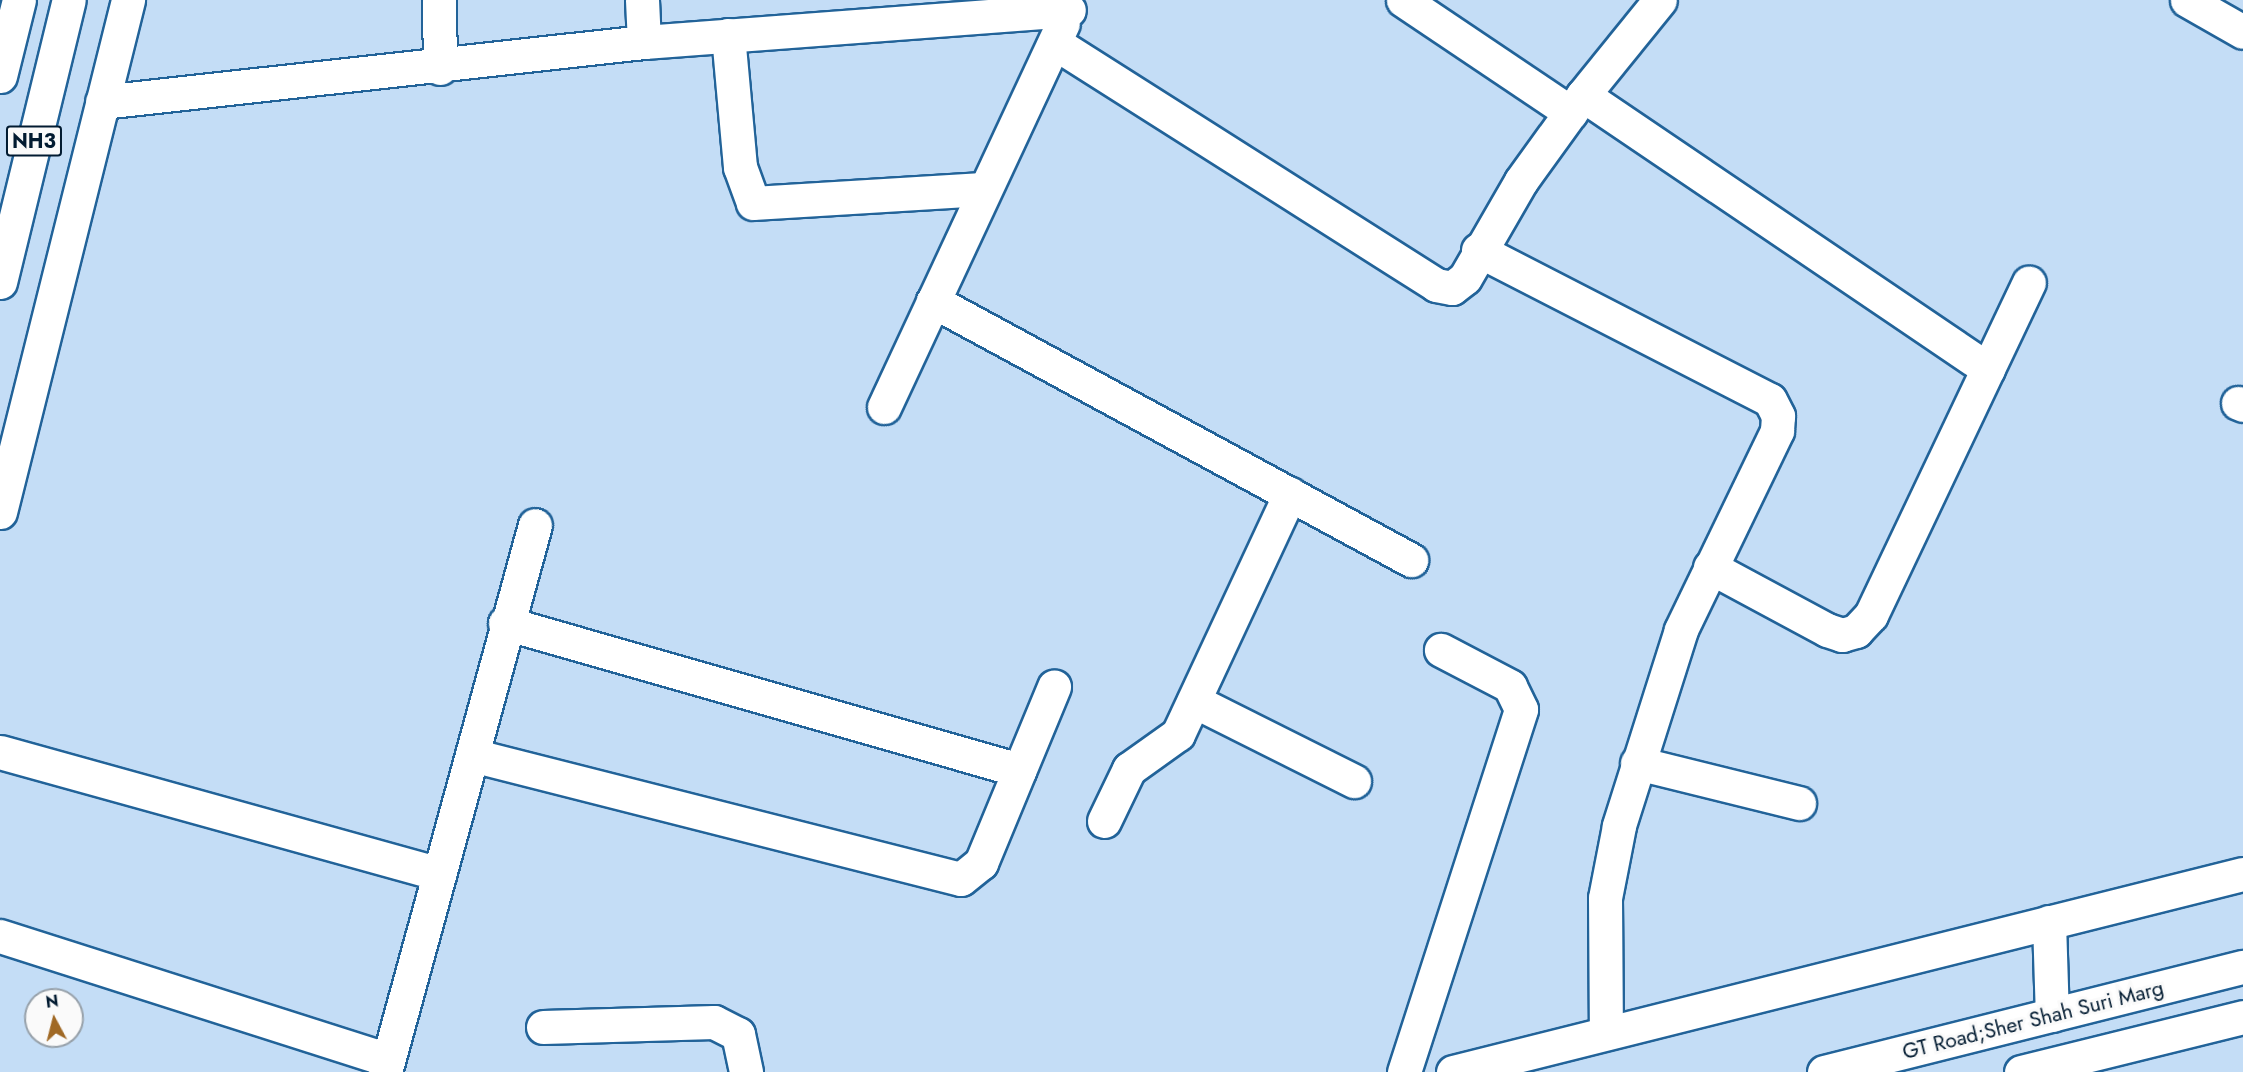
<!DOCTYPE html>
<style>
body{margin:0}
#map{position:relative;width:2243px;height:1072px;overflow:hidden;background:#c4ddf6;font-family:Jost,sans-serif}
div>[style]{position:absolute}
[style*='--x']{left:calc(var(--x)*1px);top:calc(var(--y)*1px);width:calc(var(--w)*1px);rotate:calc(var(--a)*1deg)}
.roads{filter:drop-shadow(2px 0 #226399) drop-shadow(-2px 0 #226399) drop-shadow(0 2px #226399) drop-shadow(0 -2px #226399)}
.minor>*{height:33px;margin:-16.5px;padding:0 16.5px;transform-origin:16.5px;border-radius:16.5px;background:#fff}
.major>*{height:33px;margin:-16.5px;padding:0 16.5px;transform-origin:16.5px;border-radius:16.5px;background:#fff}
.highway>*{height:33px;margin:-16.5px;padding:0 16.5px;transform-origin:16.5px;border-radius:16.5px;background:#fff}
span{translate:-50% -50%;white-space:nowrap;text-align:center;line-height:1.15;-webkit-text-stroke:6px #fafafa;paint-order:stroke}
.shield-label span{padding:2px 4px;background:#fafafa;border:2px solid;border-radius:4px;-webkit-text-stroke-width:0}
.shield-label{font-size:20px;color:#021b31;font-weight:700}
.street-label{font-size:21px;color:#021b31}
.north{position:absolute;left:24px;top:988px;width:60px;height:60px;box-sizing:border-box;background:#fafafa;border:2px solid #97a1aa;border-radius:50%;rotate:353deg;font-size:16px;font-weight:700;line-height:24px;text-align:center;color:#021b31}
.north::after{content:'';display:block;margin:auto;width:21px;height:27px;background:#a06925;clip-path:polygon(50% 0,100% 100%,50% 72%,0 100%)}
</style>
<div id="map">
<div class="roads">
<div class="minor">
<div style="--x:439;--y:0;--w:68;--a:89.2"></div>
<div style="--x:642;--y:0;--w:42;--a:87.3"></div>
<div style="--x:644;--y:42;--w:426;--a:-4.3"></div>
<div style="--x:1403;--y:0;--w:202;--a:33.9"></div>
<div style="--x:2187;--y:0;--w:64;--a:29.7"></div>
<div style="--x:728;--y:35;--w:133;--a:84.8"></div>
<div style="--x:740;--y:167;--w:38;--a:70"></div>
<div style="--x:753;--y:203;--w:230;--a:-3.5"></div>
<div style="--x:1055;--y:43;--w:451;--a:32.4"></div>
<div style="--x:1436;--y:285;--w:16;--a:11"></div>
<div style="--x:1452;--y:288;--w:16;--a:-38"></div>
<div style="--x:1465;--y:278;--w:112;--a:-60"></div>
<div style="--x:1521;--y:181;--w:106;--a:-54.2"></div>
<div style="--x:1583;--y:95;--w:122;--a:-51"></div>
<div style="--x:1583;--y:95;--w:489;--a:34.1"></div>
<div style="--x:102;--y:102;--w:545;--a:-6.32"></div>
<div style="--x:1478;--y:250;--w:328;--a:27.2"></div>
<div style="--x:1770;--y:400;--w:18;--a:63"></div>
<div style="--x:1778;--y:416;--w:15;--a:94"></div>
<div style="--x:1777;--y:431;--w:221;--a:115.8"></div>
<div style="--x:1681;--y:630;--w:206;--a:107.6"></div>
<div style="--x:1619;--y:826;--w:73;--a:101"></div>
<div style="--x:1605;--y:898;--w:135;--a:89.6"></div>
<div style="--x:933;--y:301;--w:544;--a:28.45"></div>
<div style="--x:2238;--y:403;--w:5;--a:22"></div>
<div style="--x:884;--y:407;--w:423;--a:-65"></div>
<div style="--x:0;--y:512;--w:528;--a:-75.96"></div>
<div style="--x:1710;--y:567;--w:133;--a:28.3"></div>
<div style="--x:1827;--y:630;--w:16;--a:18"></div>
<div style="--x:1842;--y:635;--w:15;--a:-16"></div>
<div style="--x:1856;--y:631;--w:22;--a:-47"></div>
<div style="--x:1871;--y:615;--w:368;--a:-64.6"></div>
<div style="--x:505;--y:623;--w:535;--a:15.96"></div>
<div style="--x:1194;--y:701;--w:179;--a:26.6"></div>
<div style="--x:0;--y:752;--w:456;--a:15.5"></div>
<div style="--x:472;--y:755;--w:504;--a:14.23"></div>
<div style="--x:961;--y:879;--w:26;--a:-39"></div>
<div style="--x:981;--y:863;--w:191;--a:-67.5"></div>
<div style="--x:1637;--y:763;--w:167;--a:13.9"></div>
<div style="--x:1104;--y:821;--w:58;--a:-64.3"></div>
<div style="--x:1129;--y:769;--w:60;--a:-35.5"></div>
<div style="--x:1178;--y:734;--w:265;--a:-65"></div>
<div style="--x:2049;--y:922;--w:93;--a:88.2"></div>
<div style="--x:0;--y:936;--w:407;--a:17.7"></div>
<div style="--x:543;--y:1027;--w:171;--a:-1.7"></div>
<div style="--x:714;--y:1022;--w:27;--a:27"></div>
<div style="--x:738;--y:1034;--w:39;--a:78"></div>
<div style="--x:385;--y:1072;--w:567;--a:-74.67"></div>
<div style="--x:1404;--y:1072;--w:381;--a:-72.1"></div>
<div style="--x:1521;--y:709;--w:25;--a:-116"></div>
<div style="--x:1510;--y:686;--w:78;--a:-152.4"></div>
</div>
<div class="major">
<div style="--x:1453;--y:1072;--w:814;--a:-14.07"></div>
<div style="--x:1824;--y:1072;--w:432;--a:-14.1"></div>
<div style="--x:2021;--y:1072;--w:229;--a:-13.9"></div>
</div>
<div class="highway">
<div style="--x:0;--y:76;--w:78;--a:-76"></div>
<div style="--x:0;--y:282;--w:290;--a:-76.3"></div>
</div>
</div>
<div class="shield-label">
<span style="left:34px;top:141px">NH3</span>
</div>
<div class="street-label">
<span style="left:2033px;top:1020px;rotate:-14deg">GT Road;Sher Shah Suri Marg</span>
</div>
<div class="north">N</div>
</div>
